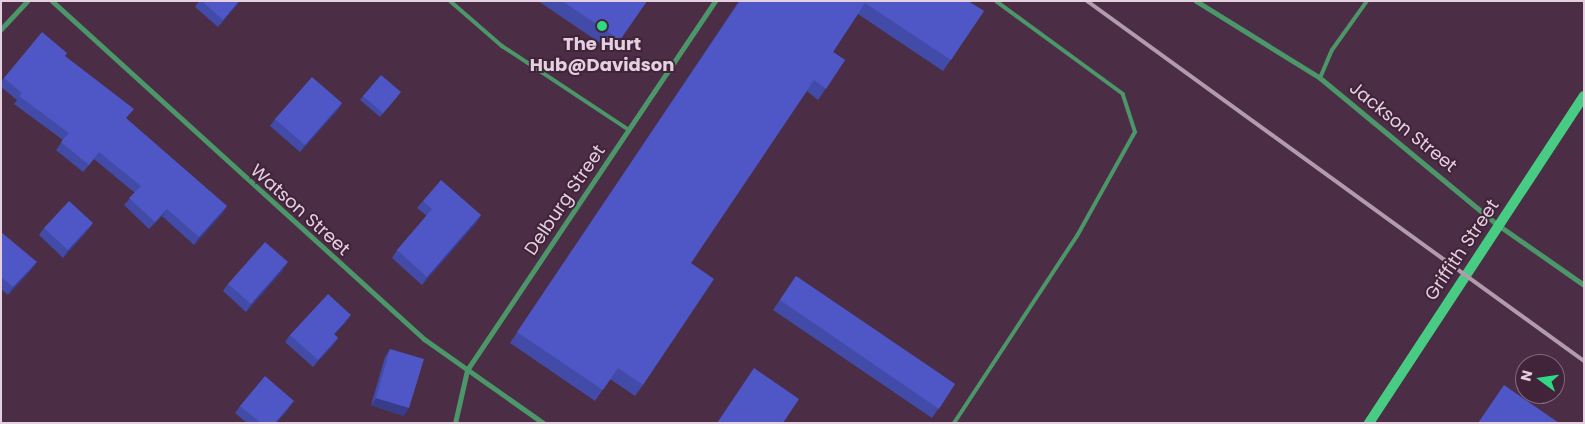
<!DOCTYPE html>
<style>
body{margin:0}
#map{position:relative;width:1585px;height:424px;overflow:hidden;background:#4b2d45;font-family:Poppins,sans-serif}
div>[style]{position:absolute}
[style*='--x']{left:calc(var(--x)*1px);top:calc(var(--y)*1px);width:calc(var(--w)*1px);rotate:calc(var(--a)*1deg)}
.service>*{height:4px;margin:-2px;padding:0 2px;transform-origin:2px;border-radius:2px;background:#4b9769}
.minor>*{height:5px;margin:-2.5px;padding:0 2.5px;transform-origin:2.5px;border-radius:2.5px;background:#4b9769}
.secondary>*{height:10px;margin:-5px;padding:0 5px;transform-origin:5px;border-radius:5px;background:#48cb82}
.rail>*{height:4px;margin:-2px;padding:0 2px;transform-origin:2px;border-radius:2px;background:#b29bad}
.wall>*{inset:0;background:#434ba9}
.shaded-wall>*{inset:0;background:#373d8a}
.building>*{inset:0;background:#4e57c5}
.dots>*{width:14px;height:14px;translate:-50% -50%;box-sizing:border-box;border:2px solid #41233a;border-radius:50%}
span{translate:-50% -50%;white-space:nowrap;text-align:center;line-height:1.15;-webkit-text-stroke:4px #41233a;paint-order:stroke}
.poi-label{font-size:18px;color:#e4d0df;font-weight:700}
.street-label{font-size:18px;color:#e4d0df}
.frame{position:absolute;inset:0;border:2px solid #e4d0df;pointer-events:none}
.north{position:absolute;left:1515px;top:354px;width:50px;height:50px;box-sizing:border-box;background:#41233a;border:1px solid #82687c;border-radius:50%;rotate:284deg;font-size:14px;font-weight:700;line-height:20px;text-align:center;color:#e4d0df}
.north::after{content:'';display:block;margin:auto;width:18px;height:22px;background:#2fd883;clip-path:polygon(50% 0,100% 100%,50% 72%,0 100%)}
</style>
<div id="map">
<div class="service">
<div style="--x:450;--y:1;--w:69;--a:40.9"></div>
<div style="--x:502;--y:46;--w:152;--a:33.5"></div>
<div style="--x:1320;--y:78;--w:30;--a:-67"></div>
<div style="--x:1332;--y:50;--w:60;--a:-54.5"></div>
<div style="--x:954;--y:423;--w:224;--a:-56.7"></div>
<div style="--x:1077;--y:236;--w:119;--a:-60.9"></div>
<div style="--x:1135;--y:132;--w:40;--a:-108"></div>
<div style="--x:1123;--y:94;--w:157;--a:-143.8"></div>
</div>
<div class="minor">
<div style="--x:52;--y:1;--w:503;--a:42.26"></div>
<div style="--x:424;--y:339;--w:146;--a:35.2"></div>
<div style="--x:1196;--y:1;--w:146;--a:31.8"></div>
<div style="--x:1320;--y:78;--w:231;--a:39.6"></div>
<div style="--x:1498;--y:225;--w:105;--a:34.9"></div>
<div style="--x:1;--y:29;--w:38;--a:-47"></div>
<div style="--x:455;--y:423;--w:54;--a:-77.2"></div>
<div style="--x:467;--y:370;--w:445;--a:-56.1"></div>
</div>
<div class="secondary">
<div style="--x:1369;--y:423;--w:391;--a:-56.7"></div>
</div>
<div class="rail">
<div style="--x:1087;--y:1;--w:614;--a:35.92"></div>
</div>
<div class="wall">
<div style="clip-path:polygon(199px 1px,240px 1px,218px 27px,195px 7px)"></div>
<div style="clip-path:polygon(538px 1px,647px 1px,612px 51px)"></div>
<div style="clip-path:polygon(739px 1px,968px 1px,984px 11px,943px 71px,858px 14px,833px 52px,845px 60px,818px 100px,807px 91px,691px 263px,643px 385px,635px 396px,610px 379px,595px 401px,510px 343px)"></div>
<div style="clip-path:polygon(65px 56px,126px 119px,227px 206px,222px 214px,194px 245px,162px 216px,149px 229px,124px 205px,135px 193px,94px 159px,83px 172px,56px 150px,63px 140px,14px 104px,17px 100px,1px 87px,1px 82px,4px 78px)"></div>
<div style="clip-path:polygon(363px 96px,398px 96px,380px 117px,360px 100px)"></div>
<div style="clip-path:polygon(342px 103px,337px 111px,300px 152px,270px 126px,275px 119px)"></div>
<div style="clip-path:polygon(423px 201px,481px 215px,476px 223px,422px 285px,392px 258px,397px 250px,427px 216px,417px 208px)"></div>
<div style="clip-path:polygon(93px 223px,88px 230px,63px 258px,39px 235px,44px 228px)"></div>
<div style="clip-path:polygon(1px 232px,32px 269px,8px 295px,1px 289px)"></div>
<div style="clip-path:polygon(283px 270px,246px 312px,223px 291px,228px 284px)"></div>
<div style="clip-path:polygon(796px 276px,955px 384px,932px 418px,773px 310px)"></div>
<div style="clip-path:polygon(346px 322px,334px 334px,338px 338px,333px 345px,313px 367px,285px 342px,290px 335px)"></div>
<div style="clip-path:polygon(390px 349px,404px 416px,371px 405px,385px 357px)"></div>
<div style="clip-path:polygon(240px 406px,289px 408px,276px 423px,247px 423px,235px 413px)"></div>
</div>
<div class="shaded-wall">
<div style="clip-path:polygon(239px 1px,240px 1px,218px 27px,223px 20px)"></div>
<div style="clip-path:polygon(342px 103px,337px 111px,300px 152px,305px 145px)"></div>
<div style="clip-path:polygon(227px 206px,222px 214px,194px 245px,199px 237px)"></div>
<div style="clip-path:polygon(167px 209px,162px 216px,149px 229px,155px 222px)"></div>
<div style="clip-path:polygon(481px 215px,476px 223px,422px 285px,427px 277px)"></div>
<div style="clip-path:polygon(93px 223px,88px 230px,63px 258px,68px 250px)"></div>
<div style="clip-path:polygon(37px 262px,32px 269px,8px 295px,13px 287px)"></div>
<div style="clip-path:polygon(288px 262px,283px 270px,246px 312px,251px 304px)"></div>
<div style="clip-path:polygon(351px 315px,346px 322px,328px 341px,334px 334px)"></div>
<div style="clip-path:polygon(338px 338px,333px 345px,313px 367px,318px 360px)"></div>
<div style="clip-path:polygon(376px 398px,409px 408px,404px 416px,371px 405px)"></div>
<div style="clip-path:polygon(294px 401px,289px 408px,276px 423px,275px 423px)"></div>
</div>
<div class="building">
<div style="clip-path:polygon(202px 1px,239px 1px,223px 20px)"></div>
<div style="clip-path:polygon(562px 1px,647px 1px,620px 40px)"></div>
<div style="clip-path:polygon(740px 1px,968px 1px,984px 11px,951px 60px,865px 3px,833px 52px,845px 60px,826px 89px,814px 80px,691px 263px,714px 279px,643px 385px,618px 368px,603px 390px,517px 332px)"></div>
<div style="clip-path:polygon(42px 32px,67px 53px,65px 56px,134px 109px,126px 118px,227px 206px,199px 237px,167px 209px,155px 222px,129px 198px,141px 186px,99px 152px,89px 165px,61px 142px,69px 133px,19px 96px,22px 93px,4px 78px)"></div>
<div style="clip-path:polygon(381px 75px,401px 92px,383px 113px,363px 96px)"></div>
<div style="clip-path:polygon(312px 77px,342px 103px,305px 145px,275px 119px)"></div>
<div style="clip-path:polygon(441px 180px,481px 215px,427px 277px,397px 250px,432px 209px,423px 201px)"></div>
<div style="clip-path:polygon(69px 201px,93px 223px,68px 250px,44px 228px)"></div>
<div style="clip-path:polygon(1px 232px,37px 262px,13px 287px,1px 277px)"></div>
<div style="clip-path:polygon(265px 242px,288px 262px,251px 304px,228px 284px)"></div>
<div style="clip-path:polygon(796px 276px,955px 384px,939px 409px,780px 300px)"></div>
<div style="clip-path:polygon(328px 294px,351px 315px,334px 334px,338px 338px,318px 360px,290px 335px)"></div>
<div style="clip-path:polygon(390px 349px,424px 359px,409px 408px,376px 398px)"></div>
<div style="clip-path:polygon(754px 368px,799px 399px,783px 423px,717px 423px)"></div>
<div style="clip-path:polygon(265px 376px,294px 401px,275px 423px,261px 423px,240px 406px)"></div>
<div style="clip-path:polygon(1504px 385px,1559px 423px,1478px 423px)"></div>
</div>
<div class="dots">
<div style="left:602px;top:26px;background:#2fd883"></div>
</div>
<div class="poi-label">
<span style="left:602px;top:55px">The Hurt<br>Hub@Davidson</span>
</div>
<div class="street-label">
<span style="left:1403px;top:127px;rotate:39deg">Jackson Street</span>
<span style="left:565px;top:200px;rotate:-56deg">Delburg Street</span>
<span style="left:300px;top:210px;rotate:42deg">Watson Street</span>
<span style="left:1462px;top:250px;rotate:-56deg">Griffith Street</span>
</div>
<div class="frame"></div>
<div class="north">N</div>
</div>
